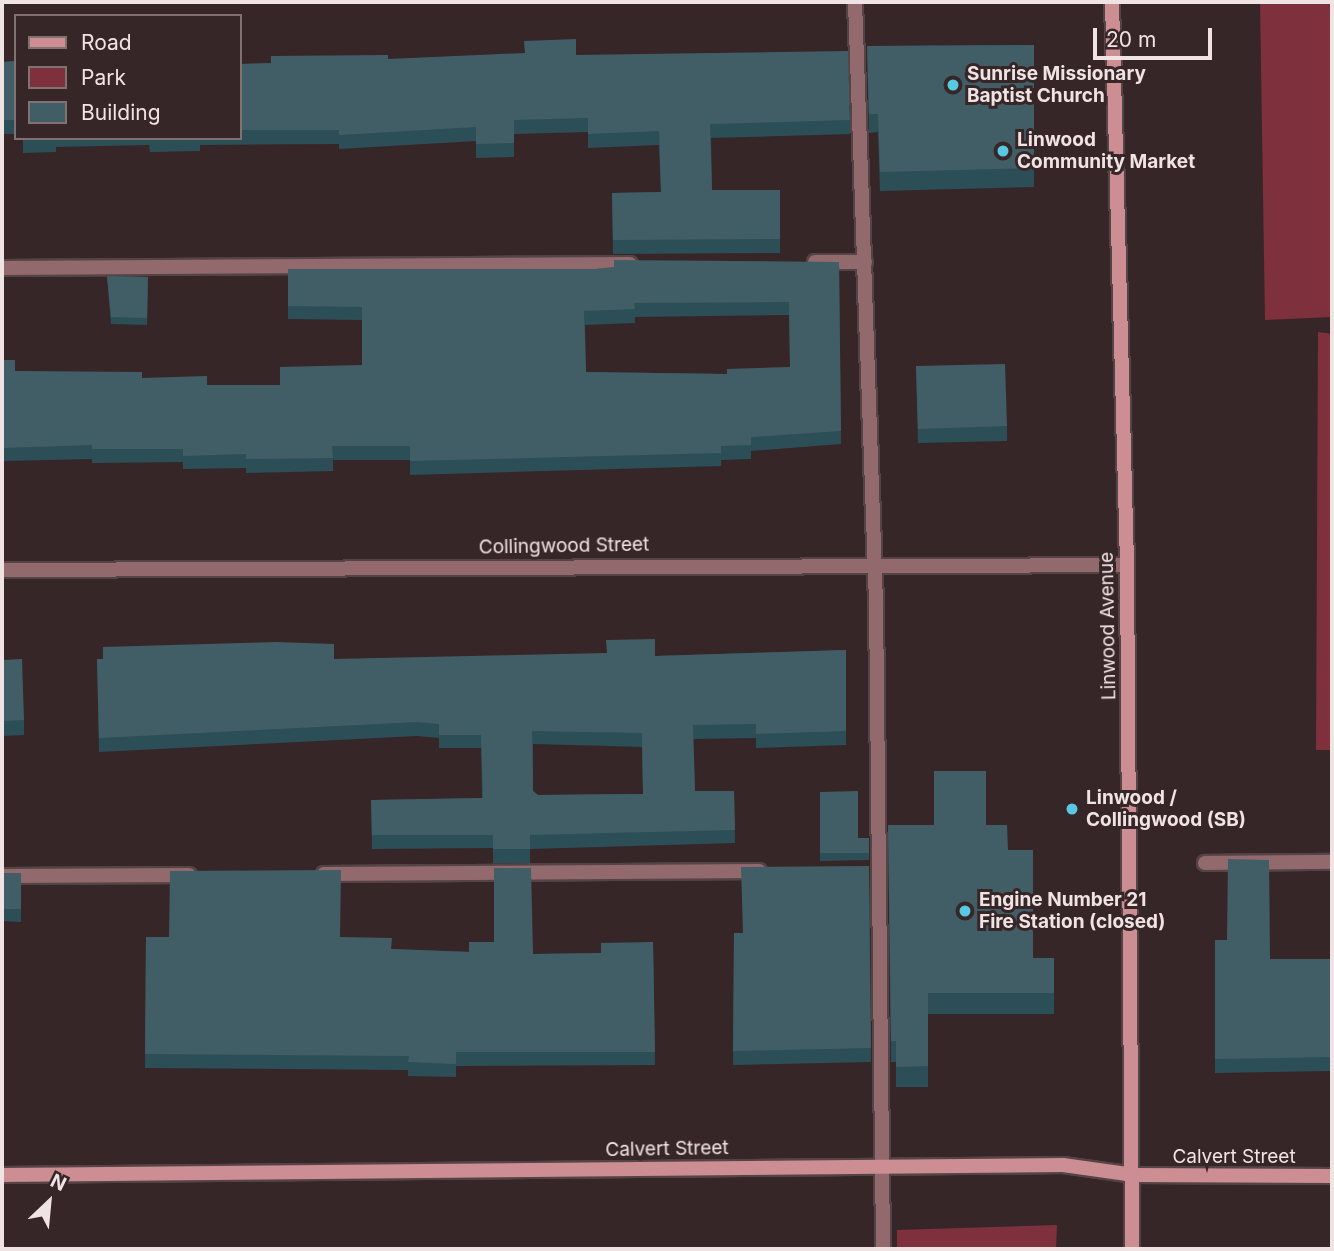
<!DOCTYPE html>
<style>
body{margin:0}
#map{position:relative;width:1334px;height:1251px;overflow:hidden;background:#372627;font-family:Inter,sans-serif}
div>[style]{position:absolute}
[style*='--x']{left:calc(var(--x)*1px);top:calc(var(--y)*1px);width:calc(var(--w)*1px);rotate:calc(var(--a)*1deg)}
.green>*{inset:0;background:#7e303c}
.roads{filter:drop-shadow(2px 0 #544445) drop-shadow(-2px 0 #544445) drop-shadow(0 2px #544445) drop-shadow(0 -2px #544445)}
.lane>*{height:14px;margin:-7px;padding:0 7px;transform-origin:7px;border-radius:7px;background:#926a6d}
.street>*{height:14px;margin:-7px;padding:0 7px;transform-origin:7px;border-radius:7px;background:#926a6d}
.secondary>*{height:14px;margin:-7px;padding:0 7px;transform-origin:7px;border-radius:7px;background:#cc8d93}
.wall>*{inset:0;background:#2c4e57}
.building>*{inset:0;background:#415e66}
.dots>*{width:19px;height:19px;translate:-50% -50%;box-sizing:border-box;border:4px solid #372627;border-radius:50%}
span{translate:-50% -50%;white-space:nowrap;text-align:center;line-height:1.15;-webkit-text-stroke:6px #372627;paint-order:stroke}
.poi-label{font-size:19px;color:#efe3e3;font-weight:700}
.left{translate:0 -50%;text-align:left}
.street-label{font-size:19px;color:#efe3e3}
.frame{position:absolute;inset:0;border:4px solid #efe3e3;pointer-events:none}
.legend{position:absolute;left:14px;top:14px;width:228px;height:126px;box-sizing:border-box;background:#372627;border:2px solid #817272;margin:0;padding:9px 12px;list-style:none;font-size:21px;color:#efe3e3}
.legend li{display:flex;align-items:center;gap:14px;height:35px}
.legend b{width:35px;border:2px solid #817272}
.north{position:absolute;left:14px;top:1167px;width:70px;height:70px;-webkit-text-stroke:5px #372627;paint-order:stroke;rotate:26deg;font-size:19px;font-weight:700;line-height:28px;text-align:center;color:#efe3e3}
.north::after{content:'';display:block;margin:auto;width:24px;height:32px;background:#efe3e3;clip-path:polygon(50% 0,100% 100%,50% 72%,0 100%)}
.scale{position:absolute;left:1093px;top:28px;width:119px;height:32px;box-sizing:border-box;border:4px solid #efe3e3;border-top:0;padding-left:9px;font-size:21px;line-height:24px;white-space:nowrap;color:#efe3e3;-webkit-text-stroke:5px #372627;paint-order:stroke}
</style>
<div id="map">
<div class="green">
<div style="clip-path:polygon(1260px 2px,1332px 2px,1332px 317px,1265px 320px)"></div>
<div style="clip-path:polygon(1318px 332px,1332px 334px,1332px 750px,1316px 750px)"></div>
<div style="clip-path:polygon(1057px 1225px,1056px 1249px,897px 1249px,897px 1230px)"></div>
</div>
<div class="roads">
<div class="lane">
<div style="--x:855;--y:2;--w:600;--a:88"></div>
<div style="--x:876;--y:602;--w:647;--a:89.38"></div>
<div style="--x:815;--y:262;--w:50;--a:0"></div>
<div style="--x:2;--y:268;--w:628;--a:-0.36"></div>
<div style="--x:1205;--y:863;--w:127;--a:-0.5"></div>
<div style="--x:324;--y:874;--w:435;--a:-0.4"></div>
<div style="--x:2;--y:876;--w:187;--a:-0.3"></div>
</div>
<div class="street">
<div style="--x:2;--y:570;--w:1125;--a:-0.25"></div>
</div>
<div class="secondary">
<div style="--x:1112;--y:2;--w:563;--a:88.47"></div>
<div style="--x:1127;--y:565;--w:684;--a:89.58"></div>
<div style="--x:2;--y:1175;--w:1061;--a:-0.54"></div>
<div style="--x:1063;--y:1165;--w:72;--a:8"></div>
<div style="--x:1134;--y:1175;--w:198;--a:0.3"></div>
</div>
</div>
<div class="wall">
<div style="clip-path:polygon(1034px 45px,1034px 187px,880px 191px,878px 132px,869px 133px,867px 46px)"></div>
<div style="clip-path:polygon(576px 55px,850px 120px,850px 134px,711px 138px,712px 190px,780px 190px,780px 253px,613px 254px,612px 193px,661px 192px,659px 145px,588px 148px,588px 132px,514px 134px,514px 157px,476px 158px,476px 141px,339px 149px,339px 144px,200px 145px,200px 151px,150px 152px,149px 145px,56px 147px,56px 152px,23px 153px,23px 138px,240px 138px,240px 64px)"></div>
<div style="clip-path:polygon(16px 61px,16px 134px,2px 134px,2px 62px)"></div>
<div style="clip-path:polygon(evenodd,839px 262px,841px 444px,751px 451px,751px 459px,721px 460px,721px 466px,410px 475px,410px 460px,333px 460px,333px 471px,246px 473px,246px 468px,183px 469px,183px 462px,92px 463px,92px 459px,2px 461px,2px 360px,15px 371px,142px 378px,207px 385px,280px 385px,362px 365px,362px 320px,288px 319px,288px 269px,595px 269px,839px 262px,789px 315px,790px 367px,727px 374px,586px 372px,585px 325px,635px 323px,635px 317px,789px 315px)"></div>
<div style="clip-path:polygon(107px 276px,148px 277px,147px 325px,111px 324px)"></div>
<div style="clip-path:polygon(916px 366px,1007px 426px,1007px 441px,918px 443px)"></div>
<div style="clip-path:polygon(evenodd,846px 650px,846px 745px,756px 748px,756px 738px,693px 739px,695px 791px,734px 791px,735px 843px,530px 849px,530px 863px,493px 863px,493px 848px,372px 849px,371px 800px,482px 798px,481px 748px,439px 748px,439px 738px,417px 736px,99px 752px,97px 659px,334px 659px,655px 656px,846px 650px,533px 744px,642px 747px,643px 794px,538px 795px,533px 791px,533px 744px)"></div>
<div style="clip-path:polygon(2px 660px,24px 720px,24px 735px,2px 736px)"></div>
<div style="clip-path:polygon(820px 792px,858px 838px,869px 838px,869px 860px,820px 861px)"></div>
<div style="clip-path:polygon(888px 825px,986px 825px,1008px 850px,1033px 958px,1054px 958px,1054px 1014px,928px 1014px,928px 1087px,896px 1087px,896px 1062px,891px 1062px)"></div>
<div style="clip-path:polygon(869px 866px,871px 1062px,733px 1065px,734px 933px,742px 933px)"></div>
<div style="clip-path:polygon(2px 873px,21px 873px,21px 922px,2px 921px)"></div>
<div style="clip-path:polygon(146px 937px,340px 937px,391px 949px,533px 954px,601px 953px,653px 942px,655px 1065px,456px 1066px,456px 1077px,408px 1076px,408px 1070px,145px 1068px)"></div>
<div style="clip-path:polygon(1215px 940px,1270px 959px,1332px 959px,1332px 1071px,1215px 1073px)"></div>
</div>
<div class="building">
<div style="clip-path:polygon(576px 39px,576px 55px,848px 51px,850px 120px,710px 124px,712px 190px,780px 190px,780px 239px,613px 240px,612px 193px,661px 192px,659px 131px,588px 134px,588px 118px,514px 120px,514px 143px,476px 144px,476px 127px,339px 135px,339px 130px,240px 130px,240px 64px,271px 63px,271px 56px,388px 55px,388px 59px,525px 53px,524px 41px)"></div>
<div style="clip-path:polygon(1034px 45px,1034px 168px,880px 172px,878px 114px,869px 114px,867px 46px)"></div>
<div style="clip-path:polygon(16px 61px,16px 120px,2px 120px,2px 62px)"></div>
<div style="clip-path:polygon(evenodd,614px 260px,839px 262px,841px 431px,751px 437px,751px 445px,721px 446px,721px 453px,410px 461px,410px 446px,332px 446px,333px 458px,246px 459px,246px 454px,183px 456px,183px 449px,92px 449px,92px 445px,2px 448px,2px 360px,15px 360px,15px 371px,142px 372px,142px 378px,207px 376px,207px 385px,280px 385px,280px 367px,362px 365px,362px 307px,288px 306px,288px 269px,595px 269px,614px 267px,614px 260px,789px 302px,790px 367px,727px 369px,727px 374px,586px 372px,584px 311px,635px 309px,634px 303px,789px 302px)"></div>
<div style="clip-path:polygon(107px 276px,148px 277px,147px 318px,111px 317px)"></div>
<div style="clip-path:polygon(1005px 364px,1007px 426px,918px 429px,916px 366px)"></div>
<div style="clip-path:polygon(evenodd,655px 639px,655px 656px,846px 650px,846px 731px,756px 734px,756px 724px,693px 725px,695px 791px,734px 791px,735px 830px,530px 835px,530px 849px,493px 849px,493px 835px,372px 835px,371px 800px,483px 798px,481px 735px,439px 735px,439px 724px,417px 722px,99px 738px,97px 659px,103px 659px,103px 647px,276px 642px,334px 644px,334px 659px,607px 653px,606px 640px,655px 639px,532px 731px,642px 733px,643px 794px,538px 795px,533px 791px,532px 731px)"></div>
<div style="clip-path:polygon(22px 659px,24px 720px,2px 721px,2px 660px)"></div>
<div style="clip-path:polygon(934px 771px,986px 771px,986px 825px,1007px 825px,1008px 850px,1033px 850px,1033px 958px,1054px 958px,1054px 993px,928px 993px,928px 1066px,896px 1067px,896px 1041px,891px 1041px,888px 825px,934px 825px)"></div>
<div style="clip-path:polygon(858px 791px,858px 838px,869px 838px,869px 853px,820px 853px,820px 792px)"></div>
<div style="clip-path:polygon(1228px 859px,1269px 860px,1270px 959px,1332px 959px,1332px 1057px,1215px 1059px,1215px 940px,1227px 940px)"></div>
<div style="clip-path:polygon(869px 866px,871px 1048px,733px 1051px,734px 933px,743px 933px,741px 867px)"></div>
<div style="clip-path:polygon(494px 868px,531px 868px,533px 954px,601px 953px,601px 943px,653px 942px,655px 1052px,456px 1052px,456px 1064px,408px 1062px,409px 1056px,145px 1054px,146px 937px,169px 937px,170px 871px,341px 870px,340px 937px,392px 938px,391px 949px,469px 952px,469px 942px,494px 942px)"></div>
<div style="clip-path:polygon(2px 873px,21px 873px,21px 909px,2px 909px)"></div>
</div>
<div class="dots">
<div style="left:953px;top:85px;background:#57c9e2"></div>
<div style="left:1003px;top:151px;background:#57c9e2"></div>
<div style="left:1072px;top:809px;background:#57c9e2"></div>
<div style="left:965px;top:911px;background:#57c9e2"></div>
</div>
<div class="poi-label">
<span class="left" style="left:967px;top:85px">Sunrise Missionary<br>Baptist Church</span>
<span class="left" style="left:1017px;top:151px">Linwood<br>Community Market</span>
<span class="left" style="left:1086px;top:809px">Linwood /<br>Collingwood (SB)</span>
<span class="left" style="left:979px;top:911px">Engine Number 21<br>Fire Station (closed)</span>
</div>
<div class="street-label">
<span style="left:564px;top:546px;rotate:-1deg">Collingwood Street</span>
<span style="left:1108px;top:626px;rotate:-91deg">Linwood Avenue</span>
<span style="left:667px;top:1149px;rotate:-1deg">Calvert Street</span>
<span style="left:1234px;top:1157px">Calvert Street</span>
</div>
<div class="frame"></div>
<ul class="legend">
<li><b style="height:9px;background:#cc8d93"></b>Road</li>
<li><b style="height:19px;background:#7e303c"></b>Park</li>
<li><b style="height:19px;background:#415e66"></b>Building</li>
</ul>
<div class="north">N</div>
<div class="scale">20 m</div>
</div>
